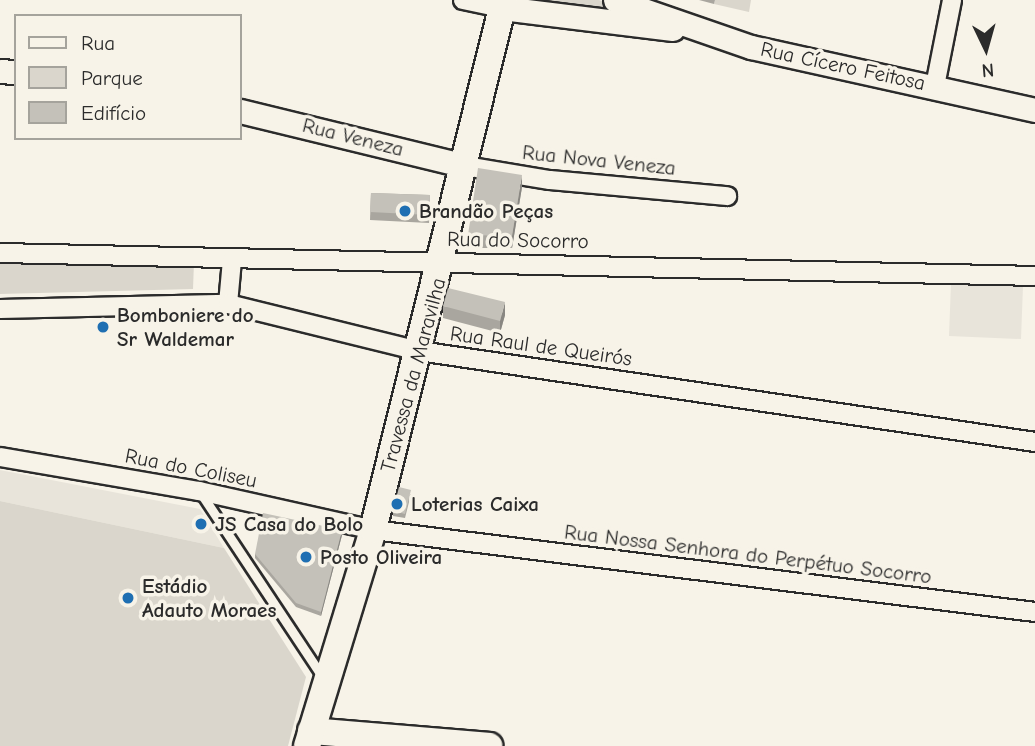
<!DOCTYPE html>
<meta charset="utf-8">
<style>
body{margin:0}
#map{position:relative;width:1035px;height:746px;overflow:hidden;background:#f7f3e8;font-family:"Comic Neue",sans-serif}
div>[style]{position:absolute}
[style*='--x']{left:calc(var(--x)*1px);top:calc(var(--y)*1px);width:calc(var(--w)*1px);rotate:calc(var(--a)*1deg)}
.built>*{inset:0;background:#e8e4da}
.green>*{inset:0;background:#dad6cc}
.roads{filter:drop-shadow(2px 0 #2b2b2b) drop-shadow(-2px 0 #2b2b2b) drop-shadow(0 2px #2b2b2b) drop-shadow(0 -2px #2b2b2b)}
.service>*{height:9px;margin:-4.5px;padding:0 4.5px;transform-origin:4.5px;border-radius:4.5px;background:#f7f3e8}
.minor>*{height:18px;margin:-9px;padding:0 9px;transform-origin:9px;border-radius:9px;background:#f7f3e8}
.tertiary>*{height:23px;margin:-11.5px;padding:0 11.5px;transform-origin:11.5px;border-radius:11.5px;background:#f7f3e8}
.secondary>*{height:26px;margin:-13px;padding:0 13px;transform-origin:13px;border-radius:13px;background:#f7f3e8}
.wall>*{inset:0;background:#a9a69f}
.shaded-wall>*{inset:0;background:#898782}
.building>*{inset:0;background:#c4c1b9}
.dots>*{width:19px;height:19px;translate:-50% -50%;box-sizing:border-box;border:4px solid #f7f3e8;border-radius:50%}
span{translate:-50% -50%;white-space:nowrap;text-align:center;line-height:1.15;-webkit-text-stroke:7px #f7f3e8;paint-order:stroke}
.street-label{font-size:21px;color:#2b2b2b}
.poi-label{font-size:21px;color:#2b2b2b;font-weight:700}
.left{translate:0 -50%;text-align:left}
.legend{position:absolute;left:14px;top:14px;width:228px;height:126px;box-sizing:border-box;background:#f7f3e8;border:2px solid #a5a39c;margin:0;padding:9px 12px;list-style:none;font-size:21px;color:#2b2b2b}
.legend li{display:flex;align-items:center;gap:14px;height:35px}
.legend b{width:35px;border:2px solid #a5a39c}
.north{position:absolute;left:951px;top:14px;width:70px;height:70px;-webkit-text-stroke:5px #f7f3e8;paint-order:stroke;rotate:175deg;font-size:19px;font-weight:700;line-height:28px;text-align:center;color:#2b2b2b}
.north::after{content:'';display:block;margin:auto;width:24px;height:32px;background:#2b2b2b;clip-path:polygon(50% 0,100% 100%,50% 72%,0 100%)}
</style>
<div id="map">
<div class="built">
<div style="clip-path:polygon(951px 283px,1023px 286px,1021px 339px,949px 336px)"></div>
<div style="clip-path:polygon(0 470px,200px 509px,224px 548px,0 501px)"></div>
</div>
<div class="green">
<div style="clip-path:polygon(516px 0,599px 0,644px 14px)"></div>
<div style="clip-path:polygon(715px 0,751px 0,749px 12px,714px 4px)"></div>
<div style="clip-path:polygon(0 260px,194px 262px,193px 289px,0 294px)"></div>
<div style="clip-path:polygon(0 501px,224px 548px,306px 677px,288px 746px,0 746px)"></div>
</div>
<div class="roads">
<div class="service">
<div style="--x:200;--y:492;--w:221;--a:56.5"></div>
</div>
<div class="minor">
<div style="--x:463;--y:0;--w:40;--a:12"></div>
<div style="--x:935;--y:86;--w:88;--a:-78.8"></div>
<div style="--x:465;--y:166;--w:86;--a:9.4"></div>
<div style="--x:550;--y:180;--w:178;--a:5.2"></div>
<div style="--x:0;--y:253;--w:1035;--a:1.27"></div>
<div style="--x:228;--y:304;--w:44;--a:-84.8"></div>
<div style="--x:0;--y:309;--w:228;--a:-1.3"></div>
<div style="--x:228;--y:304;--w:197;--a:13.8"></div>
<div style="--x:419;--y:351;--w:623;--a:8.4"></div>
<div style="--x:0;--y:457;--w:202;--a:9.7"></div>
<div style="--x:199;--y:491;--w:178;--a:12.6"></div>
<div style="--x:373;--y:530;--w:667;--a:7.06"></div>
</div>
<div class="tertiary">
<div style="--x:615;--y:0;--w:144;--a:19.1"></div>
<div style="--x:751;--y:47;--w:291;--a:12.5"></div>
<div style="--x:502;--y:8;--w:172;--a:7"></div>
<div style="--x:0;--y:71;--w:16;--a:4"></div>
<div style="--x:240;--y:111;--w:232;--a:13.7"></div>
</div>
<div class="secondary">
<div style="--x:311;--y:731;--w:179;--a:4.8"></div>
<div style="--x:307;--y:746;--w:226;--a:-73"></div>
<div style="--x:373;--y:530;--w:546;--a:-76.12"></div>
</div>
</div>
<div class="wall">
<div style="clip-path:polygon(699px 0,715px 0,714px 4px)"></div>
<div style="clip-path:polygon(522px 187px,512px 248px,468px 248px,468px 235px)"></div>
<div style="clip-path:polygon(371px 193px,430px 195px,429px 223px,370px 220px)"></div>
<div style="clip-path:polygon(443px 306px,505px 315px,500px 333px,443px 318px)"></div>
<div style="clip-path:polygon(411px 494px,405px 518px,393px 516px,393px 511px)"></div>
<div style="clip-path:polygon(342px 535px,321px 616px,296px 607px,255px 558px,255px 554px)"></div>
</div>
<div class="shaded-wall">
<div style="clip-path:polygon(522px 175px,522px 187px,512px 248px,512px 236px)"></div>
<div style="clip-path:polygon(505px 302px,505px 315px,500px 333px,500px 321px)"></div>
<div style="clip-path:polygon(342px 530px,342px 535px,321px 616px,321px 612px)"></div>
</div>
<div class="building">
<div style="clip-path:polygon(478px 168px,522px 175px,512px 236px,468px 235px)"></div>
<div style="clip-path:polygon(371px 193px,430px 195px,429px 215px,370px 212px)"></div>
<div style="clip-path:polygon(448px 288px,505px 302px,500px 321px,443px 306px)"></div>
<div style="clip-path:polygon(399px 487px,411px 490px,405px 514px,393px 511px)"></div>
<div style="clip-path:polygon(263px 513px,342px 530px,321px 612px,296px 603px,255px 554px)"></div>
</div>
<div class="dots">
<div style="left:405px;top:211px;background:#1f6fb2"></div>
<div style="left:103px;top:327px;background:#1f6fb2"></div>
<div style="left:397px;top:504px;background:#1f6fb2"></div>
<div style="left:201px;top:524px;background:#1f6fb2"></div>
<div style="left:306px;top:557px;background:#1f6fb2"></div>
<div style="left:128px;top:598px;background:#1f6fb2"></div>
</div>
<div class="street-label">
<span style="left:843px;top:66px;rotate:12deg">Rua Cícero Feitosa</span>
<span style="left:353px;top:137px;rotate:14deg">Rua Veneza</span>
<span style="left:599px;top:160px;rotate:6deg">Rua Nova Veneza</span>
<span style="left:518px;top:240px;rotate:1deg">Rua do Socorro</span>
<span style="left:541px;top:346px;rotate:8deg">Rua Raul de Queirós</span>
<span style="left:413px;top:375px;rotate:-75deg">Travessa da Maravilha</span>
<span style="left:191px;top:468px;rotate:11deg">Rua do Coliseu</span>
<span style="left:748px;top:554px;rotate:7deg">Rua Nossa Senhora do Perpétuo Socorro</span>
</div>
<div class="poi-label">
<span class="left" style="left:419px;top:211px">Brandão Peças</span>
<span class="left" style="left:117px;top:327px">Bomboniere do<br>Sr Waldemar</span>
<span class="left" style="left:411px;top:504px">Loterias Caixa</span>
<span class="left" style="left:215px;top:524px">JS Casa do Bolo</span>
<span class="left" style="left:320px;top:557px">Posto Oliveira</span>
<span class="left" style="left:142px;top:598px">Estádio<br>Adauto Moraes</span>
</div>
<ul class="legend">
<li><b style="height:9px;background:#f7f3e8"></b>Rua</li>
<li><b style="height:19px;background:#dad6cc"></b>Parque</li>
<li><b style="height:19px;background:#c4c1b9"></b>Edifício</li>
</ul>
<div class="north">N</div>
</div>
